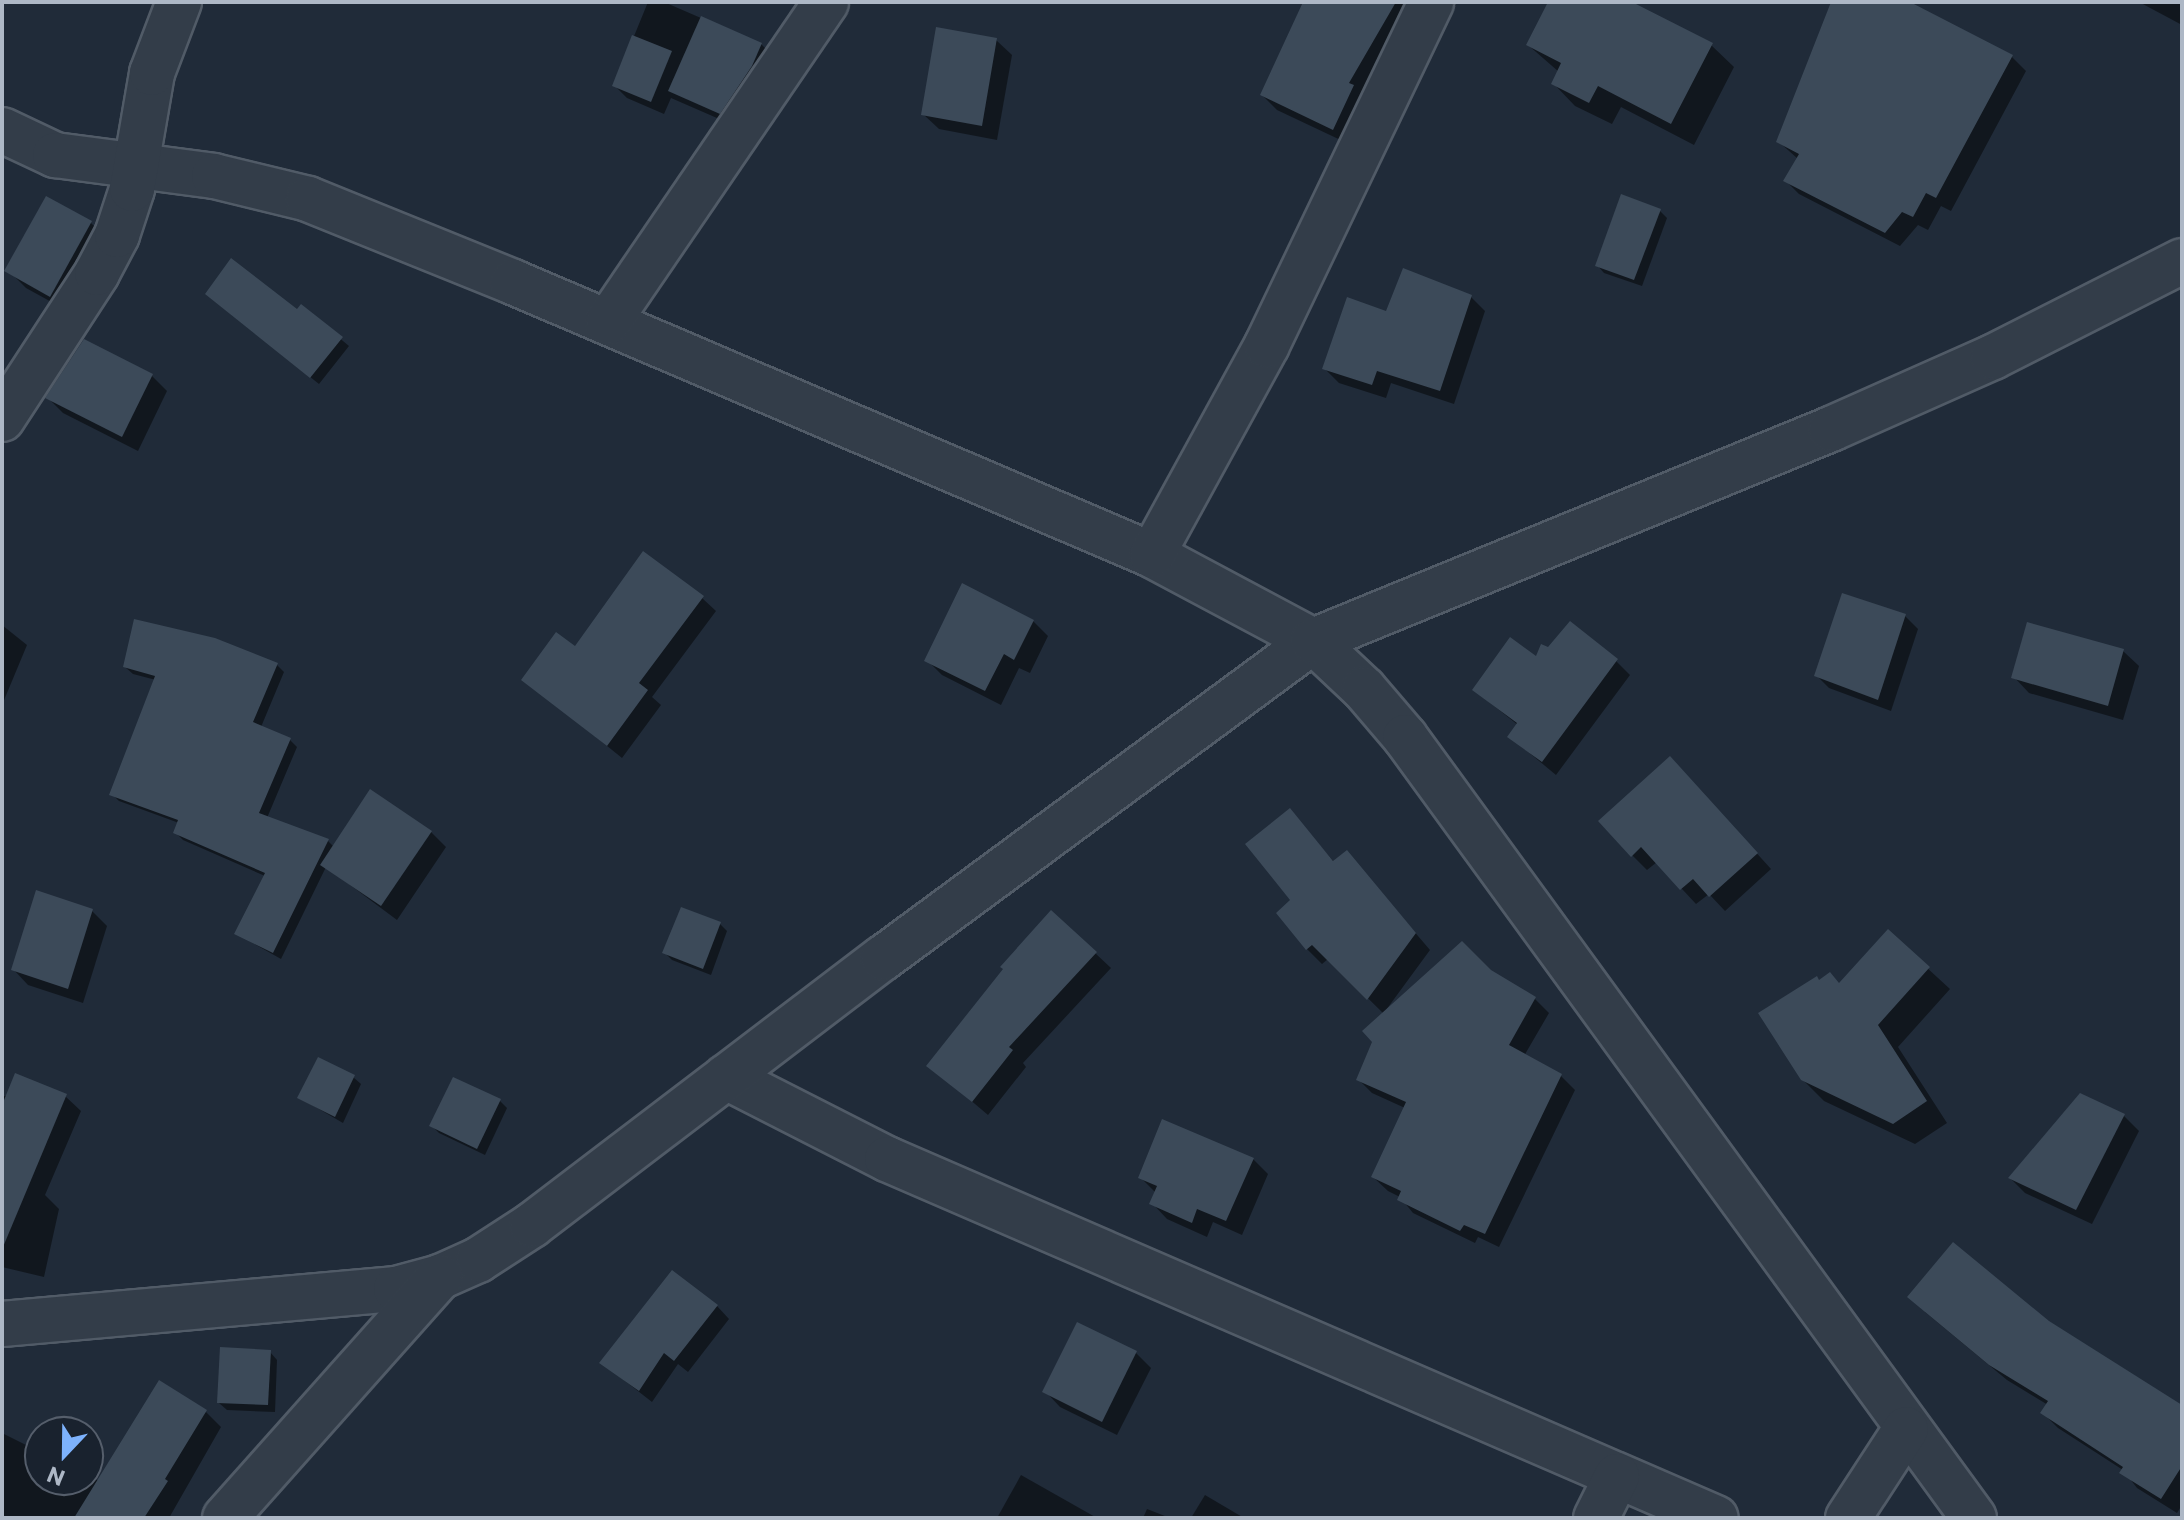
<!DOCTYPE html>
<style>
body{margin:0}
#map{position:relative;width:2184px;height:1520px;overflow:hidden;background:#202b39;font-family:Commissioner,sans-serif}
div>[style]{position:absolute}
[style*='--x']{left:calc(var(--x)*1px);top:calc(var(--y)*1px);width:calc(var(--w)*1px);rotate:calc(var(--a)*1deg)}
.shadow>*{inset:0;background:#0007}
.building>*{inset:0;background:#3c4a59}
.roads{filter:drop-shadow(2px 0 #515b67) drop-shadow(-2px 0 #515b67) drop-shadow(0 2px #515b67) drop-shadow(0 -2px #515b67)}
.street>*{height:44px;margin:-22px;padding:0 22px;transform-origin:22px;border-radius:22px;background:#333d49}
span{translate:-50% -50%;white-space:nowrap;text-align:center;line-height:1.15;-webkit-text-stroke:7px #19222e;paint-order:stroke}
.frame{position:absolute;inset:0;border:4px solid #aeb8c6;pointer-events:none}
.north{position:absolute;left:24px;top:1416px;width:80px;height:80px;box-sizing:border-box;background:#19222e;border:2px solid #555e6b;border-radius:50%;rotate:202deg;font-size:22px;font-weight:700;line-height:32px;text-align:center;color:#aeb8c6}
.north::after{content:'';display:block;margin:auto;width:28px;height:36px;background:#7db2fc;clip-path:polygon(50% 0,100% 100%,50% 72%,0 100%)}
</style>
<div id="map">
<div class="shadow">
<div style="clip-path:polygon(648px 2px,664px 2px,761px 44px,774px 57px,733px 125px,671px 98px,664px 114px,627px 98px,614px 85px)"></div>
<div style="clip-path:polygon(1323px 2px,1419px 2px,1349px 144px,1277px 110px,1262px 95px)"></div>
<div style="clip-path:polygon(1550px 2px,1628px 2px,1711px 45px,1734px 67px,1694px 145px,1621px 107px,1612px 124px,1575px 106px,1553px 83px,1559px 72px,1528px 45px)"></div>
<div style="clip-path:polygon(1833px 2px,1906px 2px,2012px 57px,2026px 71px,1951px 211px,1941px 206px,1928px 230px,1918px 225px,1900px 246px,1799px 194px,1785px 180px,1798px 159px,1779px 142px)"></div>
<div style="clip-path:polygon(2139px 2px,2182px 2px,2182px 25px)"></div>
<div style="clip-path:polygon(996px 40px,1012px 55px,997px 140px,939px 129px,923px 114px)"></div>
<div style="clip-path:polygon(51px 201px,91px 223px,106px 238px,66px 310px,26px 288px,11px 273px)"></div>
<div style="clip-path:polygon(1660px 211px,1667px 218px,1642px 286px,1604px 273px,1597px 265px)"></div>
<div style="clip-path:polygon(1471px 297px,1485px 311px,1454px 404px,1391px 383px,1386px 398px,1339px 383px,1325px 369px,1387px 313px)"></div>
<div style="clip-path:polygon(215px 301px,297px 312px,301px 306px,349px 346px,319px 384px)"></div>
<div style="clip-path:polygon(152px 376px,167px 391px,138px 451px,63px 413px,48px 398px)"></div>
<div style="clip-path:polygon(702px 598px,716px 611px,652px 697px,661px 705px,622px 758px,524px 679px,575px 649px)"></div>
<div style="clip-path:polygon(1905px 616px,1918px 629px,1891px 711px,1829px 688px,1816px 675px)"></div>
<div style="clip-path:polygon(1033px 621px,1048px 636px,1030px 673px,1019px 668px,1001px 705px,942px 675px,927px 660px)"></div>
<div style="clip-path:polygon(2px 625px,27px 645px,2px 705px)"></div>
<div style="clip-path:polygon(2123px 651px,2139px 666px,2123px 720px,2029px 693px,2014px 677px)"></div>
<div style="clip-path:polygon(1537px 659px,1616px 661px,1630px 675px,1556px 775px,1509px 736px,1518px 725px,1474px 690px)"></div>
<div style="clip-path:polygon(277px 665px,284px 672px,261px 727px,290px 740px,297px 747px,267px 818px,328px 841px,334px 847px,431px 832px,446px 847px,397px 920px,326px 867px,281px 959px,237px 934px,265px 876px,183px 840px,175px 832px,179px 823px,119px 801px,112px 794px,156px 680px,133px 674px,125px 667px)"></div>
<div style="clip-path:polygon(1685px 774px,1771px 869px,1725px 911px,1709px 894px,1696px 904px,1657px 862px,1647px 870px,1632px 855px)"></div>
<div style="clip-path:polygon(1290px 811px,1334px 862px,1347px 853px,1430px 950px,1386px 1010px,1490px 972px,1535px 999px,1549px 1013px,1524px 1056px,1561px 1076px,1575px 1090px,1499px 1247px,1478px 1237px,1475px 1243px,1413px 1213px,1400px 1197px,1388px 1191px,1373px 1177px,1405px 1108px,1372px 1093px,1358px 1079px,1384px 1014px,1328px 959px,1322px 964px,1307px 949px,1293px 900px)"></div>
<div style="clip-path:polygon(92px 911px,107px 926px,83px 1003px,28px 985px,13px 969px)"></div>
<div style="clip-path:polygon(720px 924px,727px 931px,711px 975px,672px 960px,665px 953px)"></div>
<div style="clip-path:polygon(1888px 932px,1950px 989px,1898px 1047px,1947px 1123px,1915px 1144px,1824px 1101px,1802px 1079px,1840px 984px)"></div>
<div style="clip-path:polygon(1095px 953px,1111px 968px,1023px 1063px,1026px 1067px,988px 1115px,929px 1065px,1006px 969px)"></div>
<div style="clip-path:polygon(353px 1077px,361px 1084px,343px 1123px,300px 1098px)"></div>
<div style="clip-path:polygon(2px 1096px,65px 1096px,81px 1111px,45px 1195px,59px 1209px,44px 1277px,2px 1267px)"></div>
<div style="clip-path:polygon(2080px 1096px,2124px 1116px,2139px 1131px,2092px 1224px,2025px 1193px,2010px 1178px)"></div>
<div style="clip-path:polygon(500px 1101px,507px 1108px,485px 1155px,439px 1133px,432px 1126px)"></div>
<div style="clip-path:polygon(1253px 1159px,1268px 1174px,1242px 1235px,1213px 1222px,1207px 1237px,1167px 1219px,1152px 1203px,1156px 1193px,1140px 1177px)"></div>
<div style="clip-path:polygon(717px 1306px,729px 1319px,688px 1372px,678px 1364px,652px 1402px,602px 1363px)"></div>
<div style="clip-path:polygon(1925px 1312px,2048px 1323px,2182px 1408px,2182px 1505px,2177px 1513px,2137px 1488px,2123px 1470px,2058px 1428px,2043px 1413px,2048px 1405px,2007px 1380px)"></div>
<div style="clip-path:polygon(270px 1352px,277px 1360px,275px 1412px,227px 1410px,219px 1403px)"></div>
<div style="clip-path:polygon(1136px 1353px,1151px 1368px,1117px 1435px,1060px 1407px,1045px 1391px)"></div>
<div style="clip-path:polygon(206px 1412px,221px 1427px,169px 1518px,2px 1518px,2px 1433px,40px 1452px,40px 1480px,88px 1480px,88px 1476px,99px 1481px)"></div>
<div style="clip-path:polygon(1021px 1475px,1097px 1518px,997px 1518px)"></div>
<div style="clip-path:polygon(1205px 1495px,1244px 1518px,1191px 1518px)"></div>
<div style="clip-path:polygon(1147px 1509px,1170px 1518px,1143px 1518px)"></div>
</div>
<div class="building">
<div style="clip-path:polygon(1303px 2px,1396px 2px,1349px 83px,1354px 85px,1333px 130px,1260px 95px)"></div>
<div style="clip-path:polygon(1548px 2px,1632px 2px,1713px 43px,1671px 124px,1598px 86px,1589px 103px,1551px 84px,1561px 63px,1526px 45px)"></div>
<div style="clip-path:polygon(1831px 2px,1910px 2px,2013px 55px,1936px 198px,1926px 193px,1913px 217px,1902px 212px,1885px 233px,1783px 181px,1799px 154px,1776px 142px)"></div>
<div style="clip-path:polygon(701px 16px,762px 43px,752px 66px,720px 114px,668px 91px)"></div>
<div style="clip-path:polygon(936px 27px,997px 38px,982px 126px,921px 115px)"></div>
<div style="clip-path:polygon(632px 35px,672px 51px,651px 102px,612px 86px)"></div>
<div style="clip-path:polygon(1621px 194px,1661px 209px,1634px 280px,1595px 266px)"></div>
<div style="clip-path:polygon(46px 196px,92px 221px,50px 297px,4px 271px)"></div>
<div style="clip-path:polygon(231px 258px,297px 309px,301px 304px,343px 337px,310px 378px,205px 294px)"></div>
<div style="clip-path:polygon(1403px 268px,1472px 295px,1440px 391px,1377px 371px,1372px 385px,1322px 369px,1347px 297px,1386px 311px)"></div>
<div style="clip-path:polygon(84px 339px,153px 374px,122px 437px,45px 398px)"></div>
<div style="clip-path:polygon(643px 551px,704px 596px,639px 683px,648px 690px,607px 746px,521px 680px,556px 632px,575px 646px)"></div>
<div style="clip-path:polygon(962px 583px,1034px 620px,1014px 660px,1004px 654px,985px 691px,924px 661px)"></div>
<div style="clip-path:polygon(1842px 593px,1906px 614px,1878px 700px,1814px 676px)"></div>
<div style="clip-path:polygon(134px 619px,215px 638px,278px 663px,253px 722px,291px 738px,259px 813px,329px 839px,273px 953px,234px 934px,265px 873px,173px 833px,178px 820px,109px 795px,155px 676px,123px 667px)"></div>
<div style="clip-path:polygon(1570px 621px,1618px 659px,1542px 762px,1507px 737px,1517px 723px,1472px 690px,1510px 637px,1536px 656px,1541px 644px,1548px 647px)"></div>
<div style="clip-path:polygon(2027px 622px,2124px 649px,2108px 706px,2011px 678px)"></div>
<div style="clip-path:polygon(1670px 756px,1758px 853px,1709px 897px,1693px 879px,1680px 890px,1641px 847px,1631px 857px,1598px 821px)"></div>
<div style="clip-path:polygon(370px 789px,432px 831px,381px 906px,320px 865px)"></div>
<div style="clip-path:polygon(1290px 808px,1333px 861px,1347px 850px,1416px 933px,1367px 1000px,1312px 945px,1306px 950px,1276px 913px,1290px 900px,1245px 844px)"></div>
<div style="clip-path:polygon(36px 890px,93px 909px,68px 989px,11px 970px)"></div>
<div style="clip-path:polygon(681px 907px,721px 922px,703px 969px,662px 953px)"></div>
<div style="clip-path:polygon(1051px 910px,1097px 952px,1009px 1047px,1013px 1050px,972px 1102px,926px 1066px,1003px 969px,1000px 967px)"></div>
<div style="clip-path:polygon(1888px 929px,1930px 967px,1878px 1025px,1927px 1101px,1893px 1124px,1801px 1080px,1758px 1013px,1817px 976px,1819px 980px,1830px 972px,1839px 983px)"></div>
<div style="clip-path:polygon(1462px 941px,1491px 970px,1536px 997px,1509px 1045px,1562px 1074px,1485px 1234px,1464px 1225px,1460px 1231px,1397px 1200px,1401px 1191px,1371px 1177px,1406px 1102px,1356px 1080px,1372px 1042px,1362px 1031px)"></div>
<div style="clip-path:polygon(318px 1057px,355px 1075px,335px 1117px,297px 1098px)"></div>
<div style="clip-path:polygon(15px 1073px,67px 1094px,3px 1247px,2px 1105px)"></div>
<div style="clip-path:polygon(453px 1077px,501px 1099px,477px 1149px,429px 1126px)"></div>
<div style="clip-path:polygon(2080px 1093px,2125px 1114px,2076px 1210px,2008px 1178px)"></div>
<div style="clip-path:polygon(1162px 1119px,1254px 1158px,1226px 1221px,1197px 1209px,1192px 1223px,1149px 1204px,1157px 1186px,1138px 1178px)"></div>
<div style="clip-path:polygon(1953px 1242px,2049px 1321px,2182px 1405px,2182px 1466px,2161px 1499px,2119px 1473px,2123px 1467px,2040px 1413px,2048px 1401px,1989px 1365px,1907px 1297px)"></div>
<div style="clip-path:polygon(672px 1270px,718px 1305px,674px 1361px,664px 1353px,639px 1391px,599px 1363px)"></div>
<div style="clip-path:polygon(1077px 1322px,1137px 1351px,1102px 1422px,1042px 1392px)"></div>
<div style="clip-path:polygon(220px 1347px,271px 1350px,268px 1405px,217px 1403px)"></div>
<div style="clip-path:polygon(159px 1380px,207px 1410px,165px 1479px,168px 1481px,144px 1518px,74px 1518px)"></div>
</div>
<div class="roads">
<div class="street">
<div style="--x:2;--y:130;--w:59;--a:25.3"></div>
<div style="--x:55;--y:155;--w:160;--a:7.5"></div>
<div style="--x:214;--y:176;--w:97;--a:13.7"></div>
<div style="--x:308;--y:199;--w:221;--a:22"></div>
<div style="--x:513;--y:282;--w:695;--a:23.13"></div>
<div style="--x:1152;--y:555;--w:183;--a:28.1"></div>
<div style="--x:1313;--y:641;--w:70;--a:43.3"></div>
<div style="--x:1364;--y:689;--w:63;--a:49.5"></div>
<div style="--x:1405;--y:737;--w:966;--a:53.92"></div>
<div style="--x:608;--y:322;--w:387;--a:-55.7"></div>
<div style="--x:2;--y:419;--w:174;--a:-56.9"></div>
<div style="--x:97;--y:273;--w:43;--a:-62.2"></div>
<div style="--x:117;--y:235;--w:48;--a:-71.9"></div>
<div style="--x:132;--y:189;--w:118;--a:-80.2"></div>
<div style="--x:152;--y:73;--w:76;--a:-69.2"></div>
<div style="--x:1152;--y:555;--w:239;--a:-61.3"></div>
<div style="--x:1267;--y:345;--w:380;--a:-64.4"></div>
<div style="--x:726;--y:1077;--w:181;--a:27"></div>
<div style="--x:887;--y:1159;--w:903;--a:23.42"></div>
<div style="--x:2;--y:1324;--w:396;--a:-5.1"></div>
<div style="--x:396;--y:1289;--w:46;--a:-15.3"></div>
<div style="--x:440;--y:1277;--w:42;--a:-24.1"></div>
<div style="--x:478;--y:1260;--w:64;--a:-32.9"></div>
<div style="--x:532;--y:1225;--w:441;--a:-37.3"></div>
<div style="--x:883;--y:958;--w:534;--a:-36.4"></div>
<div style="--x:1313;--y:641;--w:560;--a:-22.26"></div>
<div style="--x:1831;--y:429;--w:177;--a:-24"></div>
<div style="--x:1993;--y:357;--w:212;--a:-26.9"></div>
<div style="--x:225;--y:1518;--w:323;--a:-48.3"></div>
<div style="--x:1596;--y:1518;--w:47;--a:-63.4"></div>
<div style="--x:1848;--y:1518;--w:106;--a:-56.9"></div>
</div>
</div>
<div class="frame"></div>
<div class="north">N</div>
</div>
